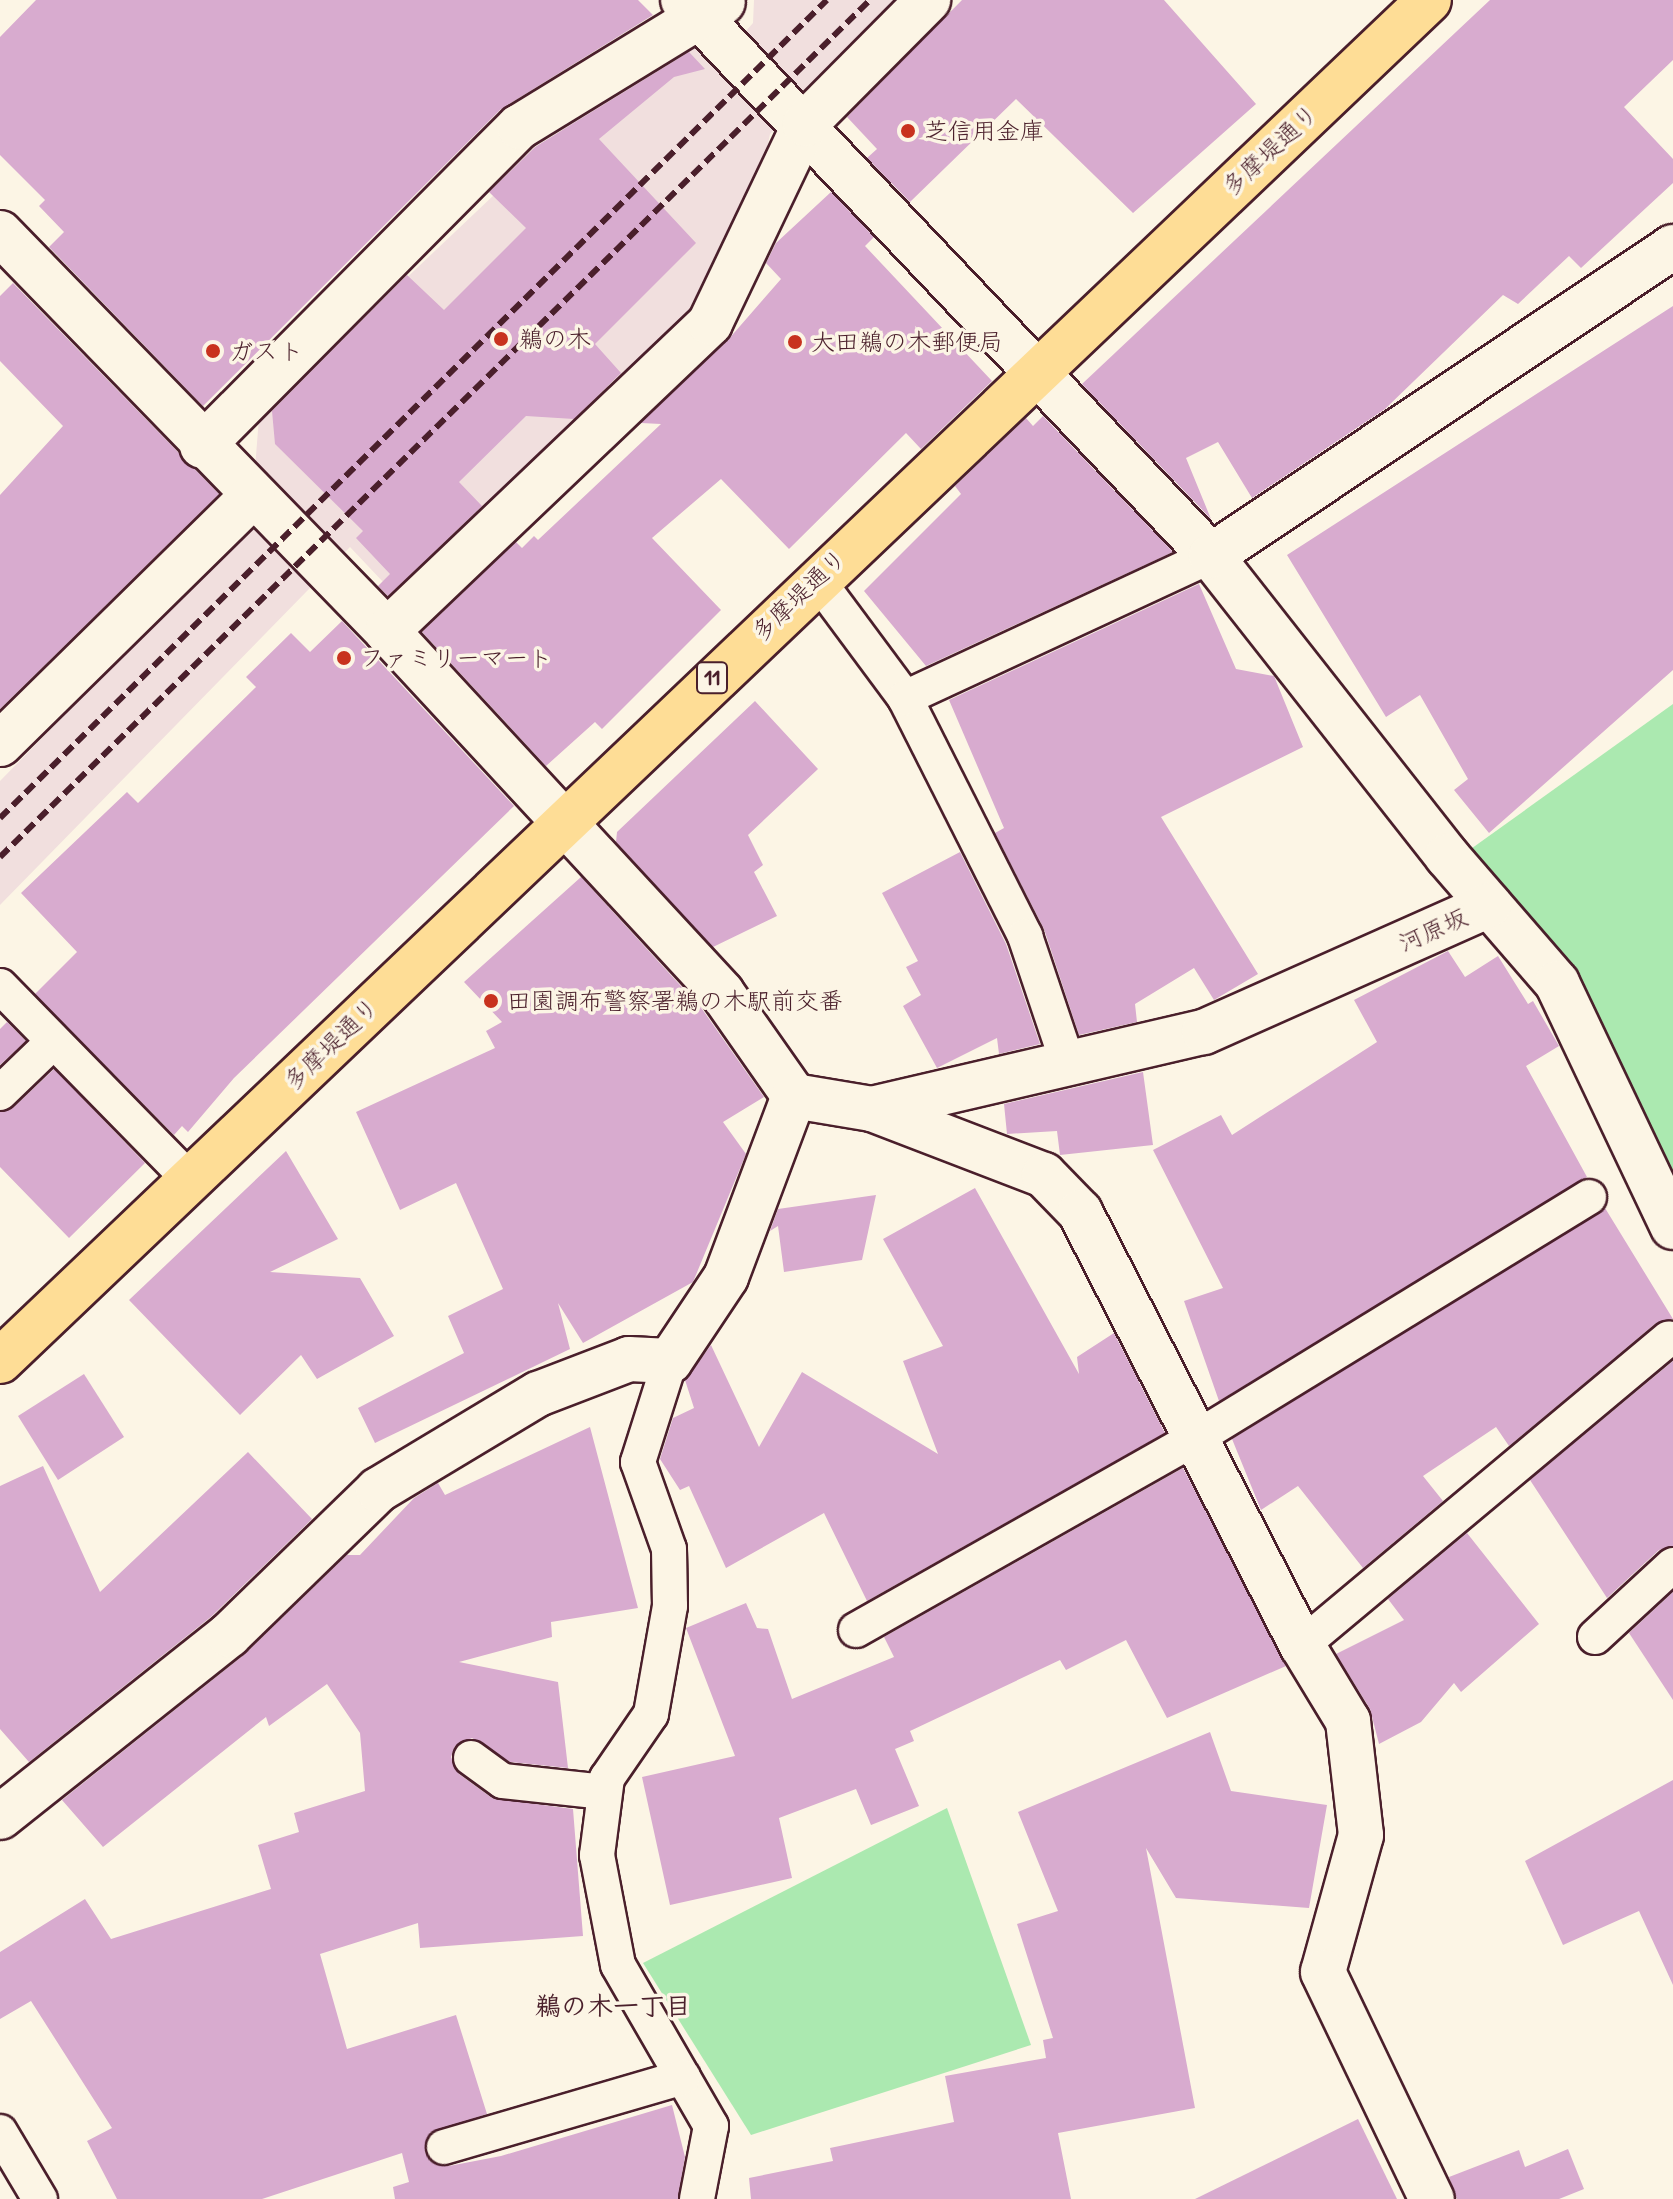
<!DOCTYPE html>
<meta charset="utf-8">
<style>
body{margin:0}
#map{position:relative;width:1673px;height:2199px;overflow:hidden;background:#fcf5e5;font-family:"Patrick Hand","Klee One",sans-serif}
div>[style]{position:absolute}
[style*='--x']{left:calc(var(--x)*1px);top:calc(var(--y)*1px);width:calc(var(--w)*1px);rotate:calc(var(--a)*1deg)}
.built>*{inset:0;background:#f1dfde}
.green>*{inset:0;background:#abe9b0}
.building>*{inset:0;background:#d8abcf}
.roads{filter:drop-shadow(2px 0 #4a1f2b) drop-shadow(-2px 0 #4a1f2b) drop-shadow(0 2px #4a1f2b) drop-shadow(0 -2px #4a1f2b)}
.lane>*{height:34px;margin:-17px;padding:0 17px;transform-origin:17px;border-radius:17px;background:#fcf5e5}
.street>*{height:44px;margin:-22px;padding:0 22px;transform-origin:22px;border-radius:22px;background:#fcf5e5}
.primary>*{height:44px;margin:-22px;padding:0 22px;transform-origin:22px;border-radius:22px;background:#fedd96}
.rail>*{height:6px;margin-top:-3px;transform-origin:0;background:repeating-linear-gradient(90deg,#4a1f2b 0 12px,transparent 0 18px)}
.dots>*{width:22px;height:22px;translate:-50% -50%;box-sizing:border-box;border:4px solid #fcf5e5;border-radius:50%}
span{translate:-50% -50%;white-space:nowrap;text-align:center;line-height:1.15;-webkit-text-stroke:7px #fcf5e5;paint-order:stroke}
.shield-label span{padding:2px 6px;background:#fcf5e5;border:2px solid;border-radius:6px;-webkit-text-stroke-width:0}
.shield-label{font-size:22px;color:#4a1f2b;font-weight:700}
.poi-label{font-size:24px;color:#4a1f2b}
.left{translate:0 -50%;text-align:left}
.street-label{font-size:24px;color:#4a1f2b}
.neighbourhood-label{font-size:26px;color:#4a1f2b;font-weight:700}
</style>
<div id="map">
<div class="built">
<div style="clip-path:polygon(754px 0,904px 0,770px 134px,759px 188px,702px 310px,402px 602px,350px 547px,0 905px,0 781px,280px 496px,255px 468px,259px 418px,594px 100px,693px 40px,717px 64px,753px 23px)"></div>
</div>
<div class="green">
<div style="clip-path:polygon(1673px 704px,1673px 1215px,1468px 851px)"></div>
<div style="clip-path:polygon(947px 1808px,1031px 2045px,751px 2135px,643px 1963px)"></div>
</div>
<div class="building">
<div style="clip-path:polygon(36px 0,638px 0,653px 15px,501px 109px,203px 406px,49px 247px,64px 232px,39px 206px,45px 200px,0 155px,0 37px)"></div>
<div style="clip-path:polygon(962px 0,1164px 0,1256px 104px,1133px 213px,1016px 99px,910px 202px,867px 158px,877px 149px,847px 117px)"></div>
<div style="clip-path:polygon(1490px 0,1673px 0,1673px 60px,1624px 107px,1673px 159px,1673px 183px,1581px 268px,1569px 256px,1518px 304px,1503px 295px,1385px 409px,1252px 498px,1218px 442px,1186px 458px,1211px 519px,1082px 384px)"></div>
<div style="clip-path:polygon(689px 52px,705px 69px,674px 77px,599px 139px,696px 243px,595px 344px,621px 373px,574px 419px,526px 416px,459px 482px,482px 506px,388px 596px,378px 586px,390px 574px,356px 538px,363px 531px,275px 444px,272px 411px,407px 275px,444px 310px,526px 228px,489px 192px,535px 147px)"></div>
<div style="clip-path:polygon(831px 192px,874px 237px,865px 246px,992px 381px,921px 449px,906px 433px,789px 549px,721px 479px,652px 538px,721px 610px,602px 729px,595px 722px,546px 766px,422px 632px,516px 542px,522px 548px,534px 536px,538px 540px,661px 424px,641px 423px,727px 341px,781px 279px,766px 263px,776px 243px)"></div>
<div style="clip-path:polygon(13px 283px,219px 494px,0 709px,0 495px,63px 426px,0 361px,0 296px)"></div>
<div style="clip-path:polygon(1673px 306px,1673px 670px,1489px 833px,1454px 790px,1468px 779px,1420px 695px,1386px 717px,1287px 555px)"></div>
<div style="clip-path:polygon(1043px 416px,1173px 552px,926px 666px,864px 591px,961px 494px,955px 486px,1026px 418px,1033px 426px)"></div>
<div style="clip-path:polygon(1199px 584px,1236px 669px,1274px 676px,1303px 747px,1161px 817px,1258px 974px,1214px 1000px,1194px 968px,1135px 1004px,1137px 1022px,1079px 1035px,1044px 929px,995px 833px,1004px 828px,949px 700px)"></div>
<div style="clip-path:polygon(342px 621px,514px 806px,234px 1078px,188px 1132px,182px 1126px,174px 1135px,35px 994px,77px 952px,21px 893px,127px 792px,138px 803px,256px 687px,246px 677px,291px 633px,310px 652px)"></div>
<div style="clip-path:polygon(755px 701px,818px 769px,748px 835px,763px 865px,754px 872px,777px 916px,713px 947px,616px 842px,617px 832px)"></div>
<div style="clip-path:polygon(960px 852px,1006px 944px,1040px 1044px,999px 1054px,997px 1038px,937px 1068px,903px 1006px,921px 995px,906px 967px,918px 961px,882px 893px)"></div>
<div style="clip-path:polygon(581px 877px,702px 1009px,764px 1097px,723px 1122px,746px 1154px,693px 1282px,583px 1343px,558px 1303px,570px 1349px,375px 1443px,358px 1408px,464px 1353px,448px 1316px,503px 1289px,456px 1183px,400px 1210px,356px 1112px,495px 1048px,486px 1031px,502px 1022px,464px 982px)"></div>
<div style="clip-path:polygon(1448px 951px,1465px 977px,1498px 956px,1528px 1004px,1533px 1001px,1559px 1046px,1526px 1066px,1587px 1177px,1219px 1401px,1184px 1301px,1223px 1288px,1153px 1150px,1221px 1115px,1232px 1135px,1377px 1042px,1354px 1000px)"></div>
<div style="clip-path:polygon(7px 1022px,26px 1041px,0 1065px,0 1029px)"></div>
<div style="clip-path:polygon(54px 1069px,145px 1163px,69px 1238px,0 1167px,0 1112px,14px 1107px)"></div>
<div style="clip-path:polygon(1143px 1072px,1153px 1145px,1060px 1155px,1057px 1131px,1007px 1134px,1004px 1104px)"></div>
<div style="clip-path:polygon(286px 1151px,338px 1239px,270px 1272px,360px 1278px,394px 1336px,317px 1379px,301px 1355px,240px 1415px,129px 1300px)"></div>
<div style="clip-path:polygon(975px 1188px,1079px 1374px,1077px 1357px,1114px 1333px,1165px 1433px,867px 1601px,824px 1513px,726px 1568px,689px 1486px,680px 1490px,660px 1459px,673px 1418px,694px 1408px,685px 1380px,711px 1345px,759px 1447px,802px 1372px,938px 1454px,903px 1361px,943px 1346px,883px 1239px)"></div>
<div style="clip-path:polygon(876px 1195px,862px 1260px,784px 1272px,778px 1226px,770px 1231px,778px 1209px)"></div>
<div style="clip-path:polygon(1605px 1208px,1673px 1319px,1656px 1323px,1509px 1446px,1496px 1427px,1423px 1476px,1443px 1501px,1363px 1568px,1298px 1486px,1261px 1510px,1232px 1439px)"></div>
<div style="clip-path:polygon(1673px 1361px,1673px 1546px,1659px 1550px,1607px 1598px,1530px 1480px)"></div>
<div style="clip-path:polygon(84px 1374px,124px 1437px,58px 1480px,18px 1416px)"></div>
<div style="clip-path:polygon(590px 1427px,638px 1608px,551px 1622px,552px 1637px,459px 1662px,558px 1682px,568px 1768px,510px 1762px,472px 1738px,455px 1746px,451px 1757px,459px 1774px,492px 1798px,573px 1809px,583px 1936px,420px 1948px,418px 1923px,320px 1954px,347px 2049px,456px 2015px,487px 2114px,430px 2133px,425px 2152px,431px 2162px,449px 2166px,501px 2156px,672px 2105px,685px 2157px,678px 2199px,395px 2199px,393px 2187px,409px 2182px,402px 2153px,262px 2199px,117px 2199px,87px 2141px,112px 2128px,31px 2001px,0 2019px,0 1952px,85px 1899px,111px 1939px,271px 1889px,258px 1845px,299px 1832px,294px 1813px,365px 1791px,360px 1733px,327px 1684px,269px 1726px,266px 1717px,103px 1847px,62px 1800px,245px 1654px,347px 1555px,360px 1555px,414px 1498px,438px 1483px,445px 1495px)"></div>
<div style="clip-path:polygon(248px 1452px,312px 1519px,212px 1616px,29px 1762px,0 1729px,0 1486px,43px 1466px,100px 1592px)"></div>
<div style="clip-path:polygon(1183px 1468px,1286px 1666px,1167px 1718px,1126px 1640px,1066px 1670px,1060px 1660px,910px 1731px,914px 1741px,895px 1749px,919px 1806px,871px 1825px,856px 1789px,779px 1818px,792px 1878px,670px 1905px,642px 1777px,735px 1756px,686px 1628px,746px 1603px,757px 1628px,768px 1629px,792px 1699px,894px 1657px,884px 1637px)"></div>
<div style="clip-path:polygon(1467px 1533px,1539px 1624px,1461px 1692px,1454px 1683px,1421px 1722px,1379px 1744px,1370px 1709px,1336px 1654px,1404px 1620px,1388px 1599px)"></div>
<div style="clip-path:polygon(1673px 1592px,1673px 1700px,1629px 1633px)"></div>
<div style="clip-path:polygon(1210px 1732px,1231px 1791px,1327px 1805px,1309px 1908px,1176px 1898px,1146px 1848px,1195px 2108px,1058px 2133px,1071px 2199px,751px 2199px,749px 2178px,833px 2161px,830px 2148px,954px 2122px,945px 2076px,1046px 2058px,1043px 2040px,1053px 2038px,1017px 1924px,1058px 1911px,1018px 1812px)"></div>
<div style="clip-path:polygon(1673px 1780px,1673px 1985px,1639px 1911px,1563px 1945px,1525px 1861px)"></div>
<div style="clip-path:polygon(1358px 2119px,1397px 2199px,1195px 2199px)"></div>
<div style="clip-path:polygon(1568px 2149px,1584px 2189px,1559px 2199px,1457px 2199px,1449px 2177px,1519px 2150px,1525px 2167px)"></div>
</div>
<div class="roads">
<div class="lane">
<div style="--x:816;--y:578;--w:149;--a:53.4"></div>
<div style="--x:905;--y:698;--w:267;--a:63.2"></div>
<div style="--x:1025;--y:936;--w:135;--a:71.4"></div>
<div style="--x:905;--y:698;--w:337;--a:-24.9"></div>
<div style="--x:0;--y:986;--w:270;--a:45.6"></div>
<div style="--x:0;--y:1093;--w:72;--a:-43.9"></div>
<div style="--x:670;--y:1361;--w:106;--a:107.6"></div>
<div style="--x:638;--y:1462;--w:92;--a:70.4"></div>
<div style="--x:669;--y:1549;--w:57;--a:89"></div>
<div style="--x:670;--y:1606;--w:110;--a:100"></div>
<div style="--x:651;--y:1714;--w:78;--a:124.5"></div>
<div style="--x:607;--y:1778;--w:78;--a:97.4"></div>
<div style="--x:597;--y:1855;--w:112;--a:79.2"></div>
<div style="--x:618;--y:1965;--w:186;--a:60"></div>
<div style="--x:711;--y:2126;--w:74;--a:100.9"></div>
<div style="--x:856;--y:1630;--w:390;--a:-29.5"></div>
<div style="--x:1196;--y:1438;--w:461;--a:-31.5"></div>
<div style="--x:1595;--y:1637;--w:106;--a:-42.7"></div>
<div style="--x:1302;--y:1645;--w:478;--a:-39.9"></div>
<div style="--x:471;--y:1758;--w:39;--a:36"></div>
<div style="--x:503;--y:1781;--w:102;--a:6.2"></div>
<div style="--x:0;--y:2132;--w:78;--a:59.2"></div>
<div style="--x:444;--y:2147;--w:249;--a:-16.3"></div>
</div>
<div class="street">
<div style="--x:683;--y:0;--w:767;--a:46.48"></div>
<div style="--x:1211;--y:556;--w:382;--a:51.8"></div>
<div style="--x:1447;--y:856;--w:168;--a:49.1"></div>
<div style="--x:1557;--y:983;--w:270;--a:64.6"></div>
<div style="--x:0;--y:233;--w:555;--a:45.8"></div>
<div style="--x:387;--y:631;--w:493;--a:47.2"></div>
<div style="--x:722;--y:993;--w:126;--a:55"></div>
<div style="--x:794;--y:1096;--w:79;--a:9.5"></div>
<div style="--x:872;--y:1109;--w:341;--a:-13.1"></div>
<div style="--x:1204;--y:1032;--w:312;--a:-24"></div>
<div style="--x:202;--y:446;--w:450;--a:-45.2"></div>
<div style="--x:519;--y:127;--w:239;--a:-31.5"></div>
<div style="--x:1211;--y:556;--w:556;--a:-33.78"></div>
<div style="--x:387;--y:631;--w:446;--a:-43.6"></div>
<div style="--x:710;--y:323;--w:221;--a:-64.5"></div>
<div style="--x:805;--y:124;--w:175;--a:-45.2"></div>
<div style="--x:0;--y:744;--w:354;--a:-44.5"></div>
<div style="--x:872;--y:1109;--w:184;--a:21"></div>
<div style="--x:1044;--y:1175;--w:52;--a:45.8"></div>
<div style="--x:1080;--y:1212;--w:487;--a:62.9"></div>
<div style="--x:1302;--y:1645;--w:89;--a:58.8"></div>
<div style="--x:1348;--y:1721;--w:115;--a:83.5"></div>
<div style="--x:1361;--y:1835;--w:142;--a:105.5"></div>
<div style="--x:1323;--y:1972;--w:252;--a:64.4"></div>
<div style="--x:0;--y:1817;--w:293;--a:-38.5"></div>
<div style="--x:229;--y:1635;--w:208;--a:-44.2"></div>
<div style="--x:378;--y:1490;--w:187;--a:-31"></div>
<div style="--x:538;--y:1394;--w:97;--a:-21"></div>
<div style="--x:629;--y:1359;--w:41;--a:2.8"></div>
<div style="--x:670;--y:1361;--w:101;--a:-56.3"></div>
<div style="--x:726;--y:1277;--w:193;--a:-69.4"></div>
</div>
<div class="primary">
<div style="--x:0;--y:1361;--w:1973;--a:-43.6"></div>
</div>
</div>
<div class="rail">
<div style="--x:0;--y:818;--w:1163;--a:-44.69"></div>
<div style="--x:0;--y:857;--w:1221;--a:-44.57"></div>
</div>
<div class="dots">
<div style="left:908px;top:131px;background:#c8321e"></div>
<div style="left:501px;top:339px;background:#c8321e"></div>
<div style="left:795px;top:342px;background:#c8321e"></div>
<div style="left:213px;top:351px;background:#c8321e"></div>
<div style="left:344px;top:658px;background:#c8321e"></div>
<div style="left:491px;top:1001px;background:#c8321e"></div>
</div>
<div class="shield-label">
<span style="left:712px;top:678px">11</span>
</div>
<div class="poi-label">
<span class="left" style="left:924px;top:131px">芝信用金庫</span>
<span class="left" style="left:519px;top:339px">鵜の木</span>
<span class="left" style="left:811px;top:342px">大田鵜の木郵便局</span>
<span class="left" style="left:229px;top:351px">ガスト</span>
<span class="left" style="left:360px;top:658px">ファミリーマート</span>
<span class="left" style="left:507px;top:1001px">田園調布警察署鵜の木駅前交番</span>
</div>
<div class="street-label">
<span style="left:1270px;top:150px;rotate:-43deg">多摩堤通り</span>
<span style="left:799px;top:595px;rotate:-44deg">多摩堤通り</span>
<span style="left:1433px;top:930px;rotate:-24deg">河原坂</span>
<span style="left:331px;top:1044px;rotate:-44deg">多摩堤通り</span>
</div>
<div class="neighbourhood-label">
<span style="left:613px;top:2006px">鵜の木一丁目</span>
</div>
</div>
